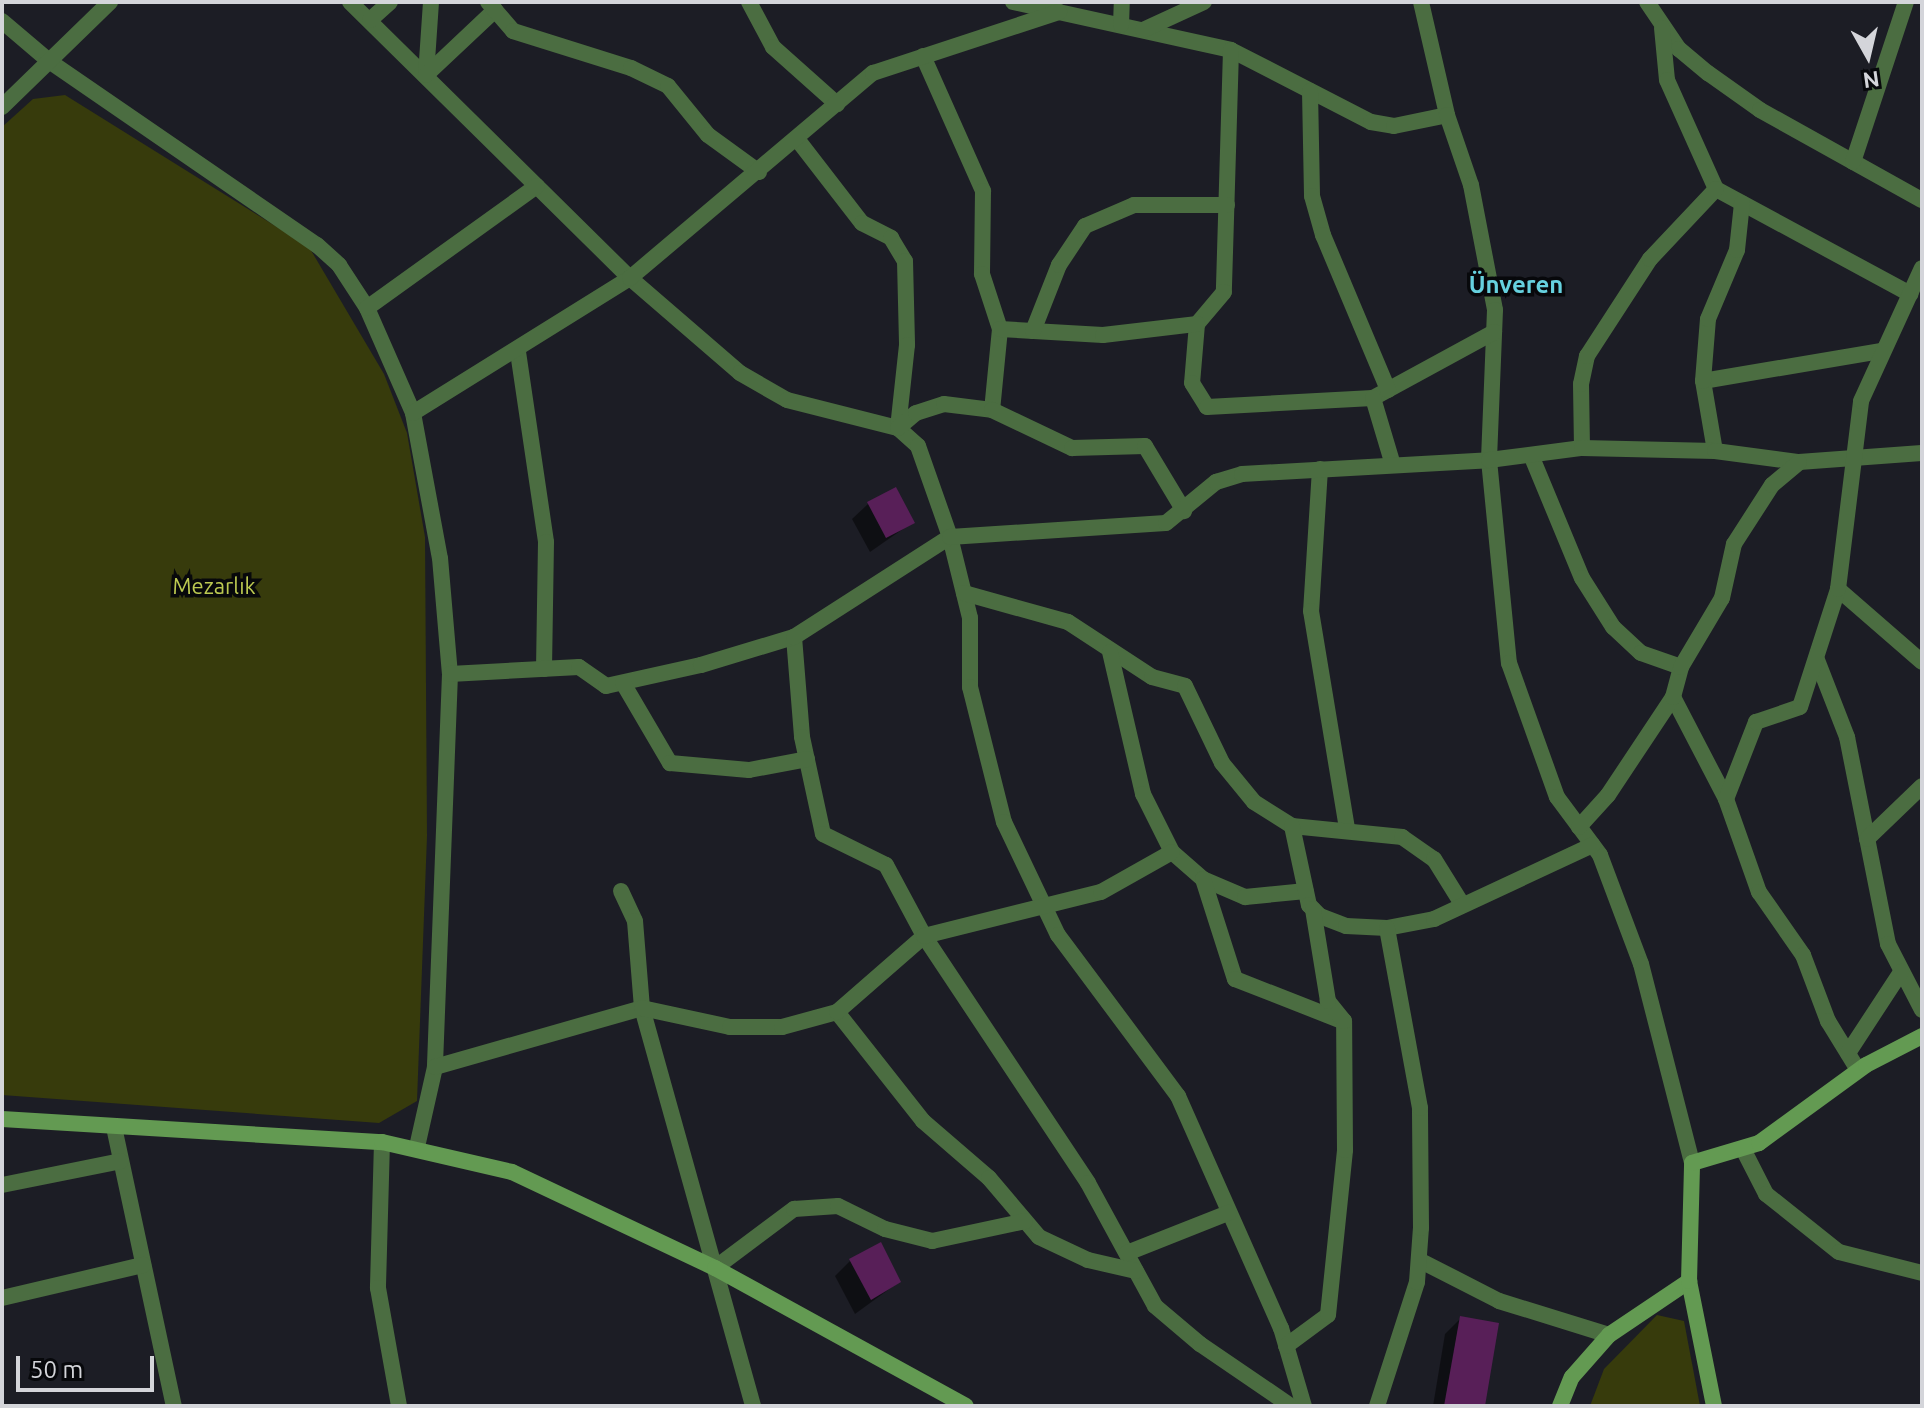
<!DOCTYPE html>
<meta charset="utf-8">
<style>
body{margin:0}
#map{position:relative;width:1924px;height:1408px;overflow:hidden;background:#1c1d25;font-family:Ubuntu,sans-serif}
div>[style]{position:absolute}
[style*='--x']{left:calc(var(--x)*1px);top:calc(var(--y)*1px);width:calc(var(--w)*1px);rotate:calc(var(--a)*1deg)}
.green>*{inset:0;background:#373b0c}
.shadow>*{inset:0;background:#0007}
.building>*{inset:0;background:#581f58}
.street>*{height:16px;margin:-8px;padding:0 8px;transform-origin:8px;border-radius:8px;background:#4b6d41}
.secondary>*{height:16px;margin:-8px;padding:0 8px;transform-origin:8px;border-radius:8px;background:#639a52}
span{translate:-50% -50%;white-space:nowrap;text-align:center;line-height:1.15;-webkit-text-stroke:7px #07080b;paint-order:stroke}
.park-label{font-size:22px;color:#bcc951}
.neighbourhood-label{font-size:24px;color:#66d1df;font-weight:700}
.frame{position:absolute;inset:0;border:4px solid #d4d5da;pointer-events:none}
.north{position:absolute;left:1828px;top:16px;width:80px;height:80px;-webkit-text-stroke:6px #07080b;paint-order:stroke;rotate:172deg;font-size:22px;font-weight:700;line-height:32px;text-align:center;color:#d4d5da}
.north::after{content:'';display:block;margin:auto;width:28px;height:36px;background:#d4d5da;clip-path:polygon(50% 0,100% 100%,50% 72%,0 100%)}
.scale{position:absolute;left:16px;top:1356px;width:138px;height:36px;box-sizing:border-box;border:4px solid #d4d5da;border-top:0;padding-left:10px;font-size:24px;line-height:28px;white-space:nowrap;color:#d4d5da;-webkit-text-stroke:6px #07080b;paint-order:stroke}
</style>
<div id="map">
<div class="green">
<div style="clip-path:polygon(65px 95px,309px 247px,384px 374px,407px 433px,425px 537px,427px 836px,417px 1101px,379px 1123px,2px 1095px,2px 127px,33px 99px)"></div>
<div style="clip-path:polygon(1657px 1315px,1684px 1321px,1700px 1406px,1590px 1406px,1604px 1369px)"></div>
</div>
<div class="shadow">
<div style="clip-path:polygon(868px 504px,913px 522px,870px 552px,852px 519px)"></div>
<div style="clip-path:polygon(850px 1261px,899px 1282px,855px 1314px,835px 1276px)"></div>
<div style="clip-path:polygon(1461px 1318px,1483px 1406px,1433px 1406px,1445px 1334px)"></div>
</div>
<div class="building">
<div style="clip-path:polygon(896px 487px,915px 523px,886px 538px,867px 502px)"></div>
<div style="clip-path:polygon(881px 1242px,901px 1282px,871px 1300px,849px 1259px)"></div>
<div style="clip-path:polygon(1460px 1316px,1499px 1323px,1485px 1406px,1444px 1406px)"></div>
</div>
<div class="street">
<div style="--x:350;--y:2;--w:393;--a:44.6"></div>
<div style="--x:630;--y:278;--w:145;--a:40.8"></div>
<div style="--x:740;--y:373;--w:54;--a:29.9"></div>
<div style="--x:787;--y:400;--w:114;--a:14.2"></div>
<div style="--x:898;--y:428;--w:27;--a:42"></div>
<div style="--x:918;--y:446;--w:96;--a:70.6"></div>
<div style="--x:950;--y:537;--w:83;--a:76.1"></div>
<div style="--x:970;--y:618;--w:69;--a:90"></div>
<div style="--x:970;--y:687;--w:139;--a:75.9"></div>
<div style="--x:1004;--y:822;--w:125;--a:64.5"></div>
<div style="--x:1058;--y:935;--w:201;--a:53.3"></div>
<div style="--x:1178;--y:1096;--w:254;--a:66.1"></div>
<div style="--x:1281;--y:1328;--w:81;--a:73.6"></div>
<div style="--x:431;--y:2;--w:73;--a:93.9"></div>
<div style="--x:426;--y:75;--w:95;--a:-43.3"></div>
<div style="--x:488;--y:2;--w:38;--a:49"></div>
<div style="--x:513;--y:31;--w:124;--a:17.4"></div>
<div style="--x:631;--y:68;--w:41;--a:25.9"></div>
<div style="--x:668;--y:86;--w:63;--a:50.8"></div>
<div style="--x:708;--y:135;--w:63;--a:36"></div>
<div style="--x:749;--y:2;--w:51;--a:61.9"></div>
<div style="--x:773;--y:47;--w:86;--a:41.7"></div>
<div style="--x:1013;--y:2;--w:223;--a:12.4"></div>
<div style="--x:1231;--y:50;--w:157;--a:27.2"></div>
<div style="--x:1371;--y:122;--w:23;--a:10"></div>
<div style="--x:1394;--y:126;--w:54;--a:-11.7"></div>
<div style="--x:1421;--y:2;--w:116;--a:77"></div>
<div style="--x:1447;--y:115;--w:74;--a:71.1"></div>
<div style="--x:1471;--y:185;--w:127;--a:79.1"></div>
<div style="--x:1495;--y:310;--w:150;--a:92.3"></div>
<div style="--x:1489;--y:460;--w:204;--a:84.4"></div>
<div style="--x:1509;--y:663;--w:142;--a:70.3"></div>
<div style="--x:1557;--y:797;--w:72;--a:53.4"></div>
<div style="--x:1600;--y:855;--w:116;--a:69.4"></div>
<div style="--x:1641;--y:964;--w:205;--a:75.6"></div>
<div style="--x:1647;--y:2;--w:57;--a:55.8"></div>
<div style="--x:1679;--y:49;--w:38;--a:40"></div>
<div style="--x:1708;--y:73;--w:64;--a:35.4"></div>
<div style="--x:1760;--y:110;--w:185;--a:29.1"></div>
<div style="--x:370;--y:20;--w:27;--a:-42"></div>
<div style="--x:2;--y:21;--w:62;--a:40.4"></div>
<div style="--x:49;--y:61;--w:325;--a:34.5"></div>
<div style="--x:317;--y:245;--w:30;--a:42"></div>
<div style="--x:339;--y:265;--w:51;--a:56.9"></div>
<div style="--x:367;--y:308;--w:115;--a:66.3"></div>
<div style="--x:413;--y:413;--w:147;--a:79.5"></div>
<div style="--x:440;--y:558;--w:116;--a:85.1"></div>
<div style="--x:450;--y:674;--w:393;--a:92.2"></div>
<div style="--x:435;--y:1067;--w:82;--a:102.7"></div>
<div style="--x:1121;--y:25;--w:23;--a:-88"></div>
<div style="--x:1662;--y:28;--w:52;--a:84.5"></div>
<div style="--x:1667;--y:80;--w:120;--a:65.8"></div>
<div style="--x:1716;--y:189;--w:221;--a:28.4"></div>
<div style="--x:1143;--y:30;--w:67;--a:-24.7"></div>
<div style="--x:1231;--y:50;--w:242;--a:91.7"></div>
<div style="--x:1224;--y:292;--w:42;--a:130.2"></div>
<div style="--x:1197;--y:324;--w:59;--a:94.8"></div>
<div style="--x:1192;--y:383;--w:28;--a:58"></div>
<div style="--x:1207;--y:407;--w:166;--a:-3.1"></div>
<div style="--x:1373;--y:398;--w:138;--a:-28.6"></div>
<div style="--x:923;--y:56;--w:148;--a:66"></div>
<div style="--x:983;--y:191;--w:83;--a:90.7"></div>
<div style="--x:982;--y:274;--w:58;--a:71.9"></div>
<div style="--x:1000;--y:329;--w:81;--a:95.6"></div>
<div style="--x:1310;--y:91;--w:105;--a:88.9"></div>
<div style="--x:1312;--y:196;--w:41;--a:74.2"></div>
<div style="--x:1323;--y:235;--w:168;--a:67.2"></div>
<div style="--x:2;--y:107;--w:151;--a:-44.2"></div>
<div style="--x:797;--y:139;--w:106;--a:52.3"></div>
<div style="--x:862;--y:223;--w:33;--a:27"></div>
<div style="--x:891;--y:238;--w:27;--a:59"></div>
<div style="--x:905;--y:261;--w:84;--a:88.6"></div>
<div style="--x:907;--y:345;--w:83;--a:96.2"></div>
<div style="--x:1853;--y:162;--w:169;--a:-71.7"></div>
<div style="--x:367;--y:308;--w:209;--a:-35.7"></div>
<div style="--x:1000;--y:329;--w:103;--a:3.3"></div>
<div style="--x:1103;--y:335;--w:95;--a:-6.7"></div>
<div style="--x:1033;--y:331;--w:71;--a:-68.5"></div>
<div style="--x:1059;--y:265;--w:47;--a:-56.3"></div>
<div style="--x:1085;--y:226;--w:53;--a:-23.2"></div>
<div style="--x:1134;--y:205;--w:93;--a:0"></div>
<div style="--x:518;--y:352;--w:192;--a:81.6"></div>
<div style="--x:546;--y:542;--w:127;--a:90.9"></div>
<div style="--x:1703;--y:381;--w:181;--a:-9.6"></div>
<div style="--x:1373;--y:398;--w:70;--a:73.4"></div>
<div style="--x:413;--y:413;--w:256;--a:-31.9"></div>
<div style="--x:630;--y:278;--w:318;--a:-40.2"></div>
<div style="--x:873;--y:73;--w:196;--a:-18.2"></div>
<div style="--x:898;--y:428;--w:23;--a:-40"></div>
<div style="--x:916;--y:413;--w:29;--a:-18"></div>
<div style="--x:944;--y:404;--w:48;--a:7.1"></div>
<div style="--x:992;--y:410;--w:89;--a:25.4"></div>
<div style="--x:1072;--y:448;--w:73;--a:-1.6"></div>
<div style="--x:1145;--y:446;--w:76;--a:59"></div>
<div style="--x:1582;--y:448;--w:64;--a:-90.9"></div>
<div style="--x:1581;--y:384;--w:29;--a:-78"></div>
<div style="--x:1587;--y:356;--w:116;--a:-57"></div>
<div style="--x:1650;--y:259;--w:96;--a:-46.7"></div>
<div style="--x:1715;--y:451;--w:71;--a:-99.7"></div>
<div style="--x:1703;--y:381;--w:62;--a:-85.4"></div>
<div style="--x:1708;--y:319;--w:75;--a:-67.2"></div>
<div style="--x:1737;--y:250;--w:47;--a:-83.9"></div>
<div style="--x:1531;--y:455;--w:133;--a:67.5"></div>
<div style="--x:1582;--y:578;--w:58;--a:57.7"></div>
<div style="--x:1613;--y:627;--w:38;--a:43"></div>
<div style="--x:1641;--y:653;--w:42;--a:19.3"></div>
<div style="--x:1320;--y:469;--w:142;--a:93.6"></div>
<div style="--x:1311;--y:611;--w:220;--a:80.6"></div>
<div style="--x:1838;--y:589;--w:111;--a:41"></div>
<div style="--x:964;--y:593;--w:108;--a:15.6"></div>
<div style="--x:1068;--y:622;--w:100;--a:33.2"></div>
<div style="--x:1152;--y:677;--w:34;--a:15"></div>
<div style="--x:1185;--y:686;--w:85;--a:64.3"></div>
<div style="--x:1222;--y:763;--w:50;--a:50.6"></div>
<div style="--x:1254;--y:802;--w:45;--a:32.3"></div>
<div style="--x:1292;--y:826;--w:111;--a:5.7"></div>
<div style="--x:1402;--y:837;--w:39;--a:35"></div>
<div style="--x:1434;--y:859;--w:53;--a:58.1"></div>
<div style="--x:794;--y:637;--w:100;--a:85.4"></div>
<div style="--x:802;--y:737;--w:99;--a:77.8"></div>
<div style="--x:823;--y:834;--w:70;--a:26.2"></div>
<div style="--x:886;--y:865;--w:81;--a:61.8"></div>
<div style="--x:924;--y:936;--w:296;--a:56.4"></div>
<div style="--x:1088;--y:1183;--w:140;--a:61.4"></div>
<div style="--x:1155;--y:1306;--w:59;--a:40.2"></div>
<div style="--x:1200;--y:1344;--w:110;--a:34.3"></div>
<div style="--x:1110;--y:652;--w:146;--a:76.9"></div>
<div style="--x:1143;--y:794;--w:65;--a:63.4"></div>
<div style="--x:1172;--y:852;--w:41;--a:41.1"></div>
<div style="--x:1203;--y:879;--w:46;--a:23.2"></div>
<div style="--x:1245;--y:897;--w:61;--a:-5.6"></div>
<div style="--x:1817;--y:660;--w:83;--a:68.7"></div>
<div style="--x:1847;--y:737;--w:211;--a:78.8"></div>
<div style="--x:1888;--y:944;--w:74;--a:62.7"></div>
<div style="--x:450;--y:674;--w:129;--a:-3.1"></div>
<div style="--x:579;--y:667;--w:33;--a:35"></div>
<div style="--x:606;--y:686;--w:97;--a:-12.5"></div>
<div style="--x:701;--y:665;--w:97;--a:-16.8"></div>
<div style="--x:794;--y:637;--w:185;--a:-32.7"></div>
<div style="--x:950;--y:537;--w:216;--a:-3.7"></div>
<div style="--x:1166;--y:523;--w:65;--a:-39.4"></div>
<div style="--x:1216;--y:482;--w:27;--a:-17"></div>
<div style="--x:1242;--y:474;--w:247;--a:-3.2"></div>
<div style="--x:1489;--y:460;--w:94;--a:-7.4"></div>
<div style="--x:1582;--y:448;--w:133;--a:1.3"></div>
<div style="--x:1715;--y:451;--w:85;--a:7.5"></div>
<div style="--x:1799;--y:462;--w:123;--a:-4.2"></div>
<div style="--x:623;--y:683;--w:93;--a:59.6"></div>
<div style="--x:670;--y:763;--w:79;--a:5.1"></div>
<div style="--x:749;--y:770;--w:59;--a:-10.7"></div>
<div style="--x:1673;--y:697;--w:115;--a:62.5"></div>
<div style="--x:1726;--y:799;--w:99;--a:70.5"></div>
<div style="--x:1759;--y:892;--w:77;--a:55.1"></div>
<div style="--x:1803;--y:955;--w:71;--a:69.3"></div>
<div style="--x:1828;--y:1021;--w:57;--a:58.5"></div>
<div style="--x:1726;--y:799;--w:83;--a:-68.7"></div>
<div style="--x:1756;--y:722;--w:46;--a:-18.8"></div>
<div style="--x:1800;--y:707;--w:124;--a:-72.1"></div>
<div style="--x:1838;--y:589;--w:189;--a:-83"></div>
<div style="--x:1861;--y:401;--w:146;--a:-65.4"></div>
<div style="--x:1292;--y:826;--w:81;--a:77.9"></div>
<div style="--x:1309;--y:905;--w:16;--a:45"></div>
<div style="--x:1320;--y:916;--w:28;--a:21"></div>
<div style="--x:1346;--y:926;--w:41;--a:2.8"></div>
<div style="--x:1387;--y:928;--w:48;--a:-10.8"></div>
<div style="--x:1434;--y:919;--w:175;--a:-25"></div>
<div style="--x:1579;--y:827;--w:43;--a:-47.8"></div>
<div style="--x:1608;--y:795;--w:118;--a:-56.4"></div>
<div style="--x:1673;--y:697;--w:31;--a:-75"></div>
<div style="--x:1681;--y:667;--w:80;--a:-59.3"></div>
<div style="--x:1722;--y:598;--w:55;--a:-77.5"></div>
<div style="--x:1734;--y:544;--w:70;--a:-57.2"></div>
<div style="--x:1772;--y:485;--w:35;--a:-40"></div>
<div style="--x:1867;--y:839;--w:76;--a:-43.9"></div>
<div style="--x:1203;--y:879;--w:105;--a:72.3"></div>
<div style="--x:1235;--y:979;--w:115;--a:21.4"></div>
<div style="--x:621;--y:891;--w:33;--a:65"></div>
<div style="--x:635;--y:921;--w:87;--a:85.4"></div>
<div style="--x:642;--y:1008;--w:413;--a:74.4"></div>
<div style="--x:837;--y:1012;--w:139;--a:51.7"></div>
<div style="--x:923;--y:1121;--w:87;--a:40.8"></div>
<div style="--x:989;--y:1178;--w:77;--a:49.7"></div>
<div style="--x:1039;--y:1237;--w:54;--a:25.1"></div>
<div style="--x:1088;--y:1260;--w:49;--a:12.9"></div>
<div style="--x:1848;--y:1053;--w:97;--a:-56.8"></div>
<div style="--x:435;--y:1067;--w:215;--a:-15.9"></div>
<div style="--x:642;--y:1008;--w:90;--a:12.2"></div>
<div style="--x:730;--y:1027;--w:52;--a:0"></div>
<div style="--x:782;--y:1027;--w:57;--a:-15.3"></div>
<div style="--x:837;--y:1012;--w:116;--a:-41.1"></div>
<div style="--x:924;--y:936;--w:182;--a:-14"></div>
<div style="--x:1101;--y:892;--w:81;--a:-29.4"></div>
<div style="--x:114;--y:1127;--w:285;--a:77.9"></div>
<div style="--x:382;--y:1142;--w:146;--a:91.6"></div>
<div style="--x:378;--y:1288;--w:120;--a:79.9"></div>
<div style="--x:1743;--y:1149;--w:51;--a:62.9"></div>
<div style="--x:1766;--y:1194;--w:93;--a:38.5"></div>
<div style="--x:1839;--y:1252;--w:86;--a:14.2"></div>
<div style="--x:2;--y:1185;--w:121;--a:-11.4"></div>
<div style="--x:1127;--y:1253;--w:109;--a:-21.6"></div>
<div style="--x:1419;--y:1260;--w:90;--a:27.1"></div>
<div style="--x:1499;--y:1301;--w:115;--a:17.2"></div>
<div style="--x:715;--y:1268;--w:99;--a:-36.8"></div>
<div style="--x:794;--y:1209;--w:44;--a:-3.9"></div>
<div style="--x:838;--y:1206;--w:52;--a:26.1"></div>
<div style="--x:885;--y:1229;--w:49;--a:14.3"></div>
<div style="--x:932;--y:1241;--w:95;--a:-12.1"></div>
<div style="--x:2;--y:1298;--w:145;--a:-13.2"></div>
<div style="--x:1286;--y:1346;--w:52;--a:-36.4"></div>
<div style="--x:1328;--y:1315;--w:166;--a:-84.1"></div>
<div style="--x:1345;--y:1150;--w:129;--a:-90.4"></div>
<div style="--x:1344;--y:1021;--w:26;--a:-129"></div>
<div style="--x:1328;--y:1001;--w:93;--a:-99.3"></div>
<div style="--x:1377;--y:1406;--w:130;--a:-72.1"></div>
<div style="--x:1417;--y:1282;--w:54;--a:-85.8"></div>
<div style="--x:1421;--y:1228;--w:120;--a:-90.5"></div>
<div style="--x:1420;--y:1108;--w:183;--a:-100.4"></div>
</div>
<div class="secondary">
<div style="--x:2;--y:1119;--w:381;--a:3.5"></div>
<div style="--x:382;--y:1142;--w:133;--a:13"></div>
<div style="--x:512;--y:1172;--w:225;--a:25.3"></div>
<div style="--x:715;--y:1268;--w:286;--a:28.8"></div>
<div style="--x:1560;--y:1406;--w:31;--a:-68"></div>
<div style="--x:1572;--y:1377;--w:56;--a:-48.6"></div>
<div style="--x:1609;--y:1335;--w:97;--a:-34"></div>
<div style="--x:1714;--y:1406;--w:127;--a:-101.3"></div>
<div style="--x:1689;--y:1281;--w:118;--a:-88.5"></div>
<div style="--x:1692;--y:1163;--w:70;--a:-16.6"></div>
<div style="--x:1759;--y:1143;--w:132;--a:-36.1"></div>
<div style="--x:1866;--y:1065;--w:63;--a:-27.4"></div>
</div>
<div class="park-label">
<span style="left:214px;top:586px">Mezarlık</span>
</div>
<div class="neighbourhood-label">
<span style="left:1516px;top:285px">Ünveren</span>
</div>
<div class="frame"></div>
<div class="north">N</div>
<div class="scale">50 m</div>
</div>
